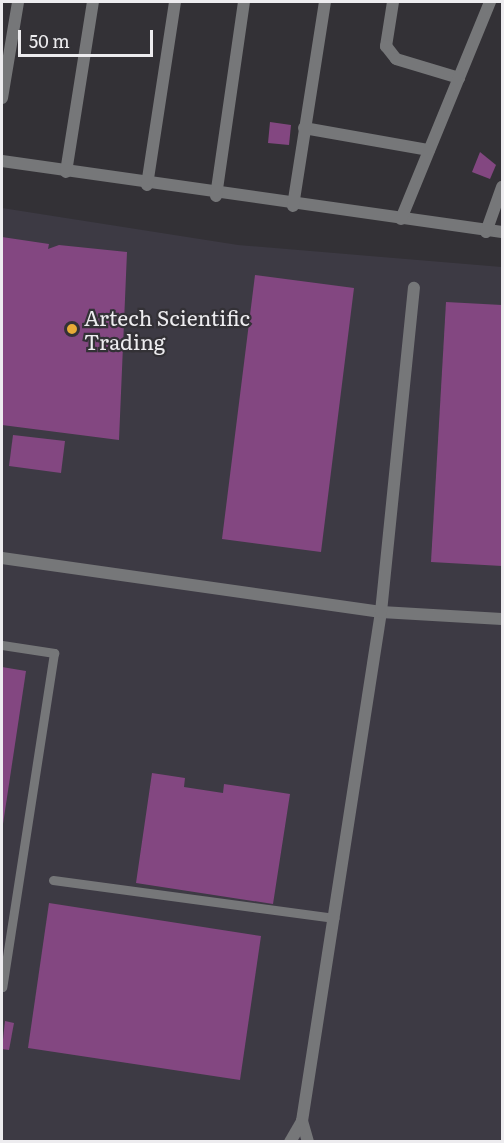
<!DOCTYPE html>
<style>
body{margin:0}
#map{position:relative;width:504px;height:1143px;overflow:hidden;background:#333136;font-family:Literata,serif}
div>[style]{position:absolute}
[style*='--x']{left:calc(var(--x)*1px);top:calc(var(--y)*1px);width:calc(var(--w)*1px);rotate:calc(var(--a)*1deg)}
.built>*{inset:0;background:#3d3a44}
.building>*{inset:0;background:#834781}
.lane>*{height:9px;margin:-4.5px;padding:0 4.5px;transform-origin:4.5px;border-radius:4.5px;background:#767779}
.street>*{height:12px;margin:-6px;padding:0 6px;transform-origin:6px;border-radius:6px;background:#767779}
.dots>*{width:16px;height:16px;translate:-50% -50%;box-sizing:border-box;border:3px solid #333136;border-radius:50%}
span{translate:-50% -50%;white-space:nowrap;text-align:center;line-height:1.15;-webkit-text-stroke:4.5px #333136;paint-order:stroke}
.poi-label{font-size:21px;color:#edecef}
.left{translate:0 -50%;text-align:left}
.frame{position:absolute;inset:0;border:3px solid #edecef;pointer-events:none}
.scale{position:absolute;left:18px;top:30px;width:135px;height:27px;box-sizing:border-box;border:3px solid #edecef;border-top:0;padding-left:8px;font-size:18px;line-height:21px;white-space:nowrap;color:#edecef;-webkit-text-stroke:4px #333136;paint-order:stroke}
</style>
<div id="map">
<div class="built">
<div style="clip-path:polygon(2px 208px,238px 245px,502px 267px,502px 1141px,2px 1141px)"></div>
</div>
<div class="building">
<div style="clip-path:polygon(270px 122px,291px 125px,289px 145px,268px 143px)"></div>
<div style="clip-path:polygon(480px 152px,496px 165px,490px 179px,472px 172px)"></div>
<div style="clip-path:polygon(2px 237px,49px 244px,48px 249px,59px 245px,127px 252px,119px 440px,2px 425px)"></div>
<div style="clip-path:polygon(255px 275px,354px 288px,321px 552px,222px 539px)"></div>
<div style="clip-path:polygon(446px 302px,502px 305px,502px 566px,431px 562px)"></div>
<div style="clip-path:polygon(13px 435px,65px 441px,61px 473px,9px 466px)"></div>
<div style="clip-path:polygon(2px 667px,26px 671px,3px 824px,2px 824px)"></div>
<div style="clip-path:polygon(152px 773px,185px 778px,184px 787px,223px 793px,224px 784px,290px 794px,273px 904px,136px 883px)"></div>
<div style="clip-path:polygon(49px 903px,261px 936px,240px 1080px,28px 1048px)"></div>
<div style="clip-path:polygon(5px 1021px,14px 1023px,9px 1050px,2px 1049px)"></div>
</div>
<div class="lane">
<div style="--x:2;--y:645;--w:53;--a:8.7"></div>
<div style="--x:54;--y:653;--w:338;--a:98.8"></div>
<div style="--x:53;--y:880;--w:284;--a:7.7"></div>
</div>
<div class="street">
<div style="--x:393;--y:2;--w:45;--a:99"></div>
<div style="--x:386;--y:46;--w:16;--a:52"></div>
<div style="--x:396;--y:59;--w:66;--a:16.8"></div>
<div style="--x:2;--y:98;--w:97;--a:-80.5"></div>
<div style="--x:304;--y:128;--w:127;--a:10"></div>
<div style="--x:2;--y:161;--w:505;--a:8.08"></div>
<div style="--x:66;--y:172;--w:172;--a:-81"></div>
<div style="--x:147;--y:185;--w:185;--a:-81.3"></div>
<div style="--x:216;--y:196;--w:196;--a:-81.8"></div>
<div style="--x:293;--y:206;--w:206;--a:-81.1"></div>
<div style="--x:401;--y:219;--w:235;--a:-67.7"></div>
<div style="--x:486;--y:232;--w:48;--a:-70.4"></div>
<div style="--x:2;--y:558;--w:383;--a:8.1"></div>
<div style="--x:381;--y:612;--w:121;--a:3.3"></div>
<div style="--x:302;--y:1121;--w:22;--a:74"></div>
<div style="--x:290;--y:1142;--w:24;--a:-60"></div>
<div style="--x:302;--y:1121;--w:515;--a:-81.18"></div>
<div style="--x:381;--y:612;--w:326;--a:-84.2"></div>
</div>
<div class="dots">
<div style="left:72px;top:329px;background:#e8ab37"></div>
</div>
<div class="poi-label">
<span class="left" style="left:84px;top:329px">Artech Scientific<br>Trading</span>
</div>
<div class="frame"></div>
<div class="scale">50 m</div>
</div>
